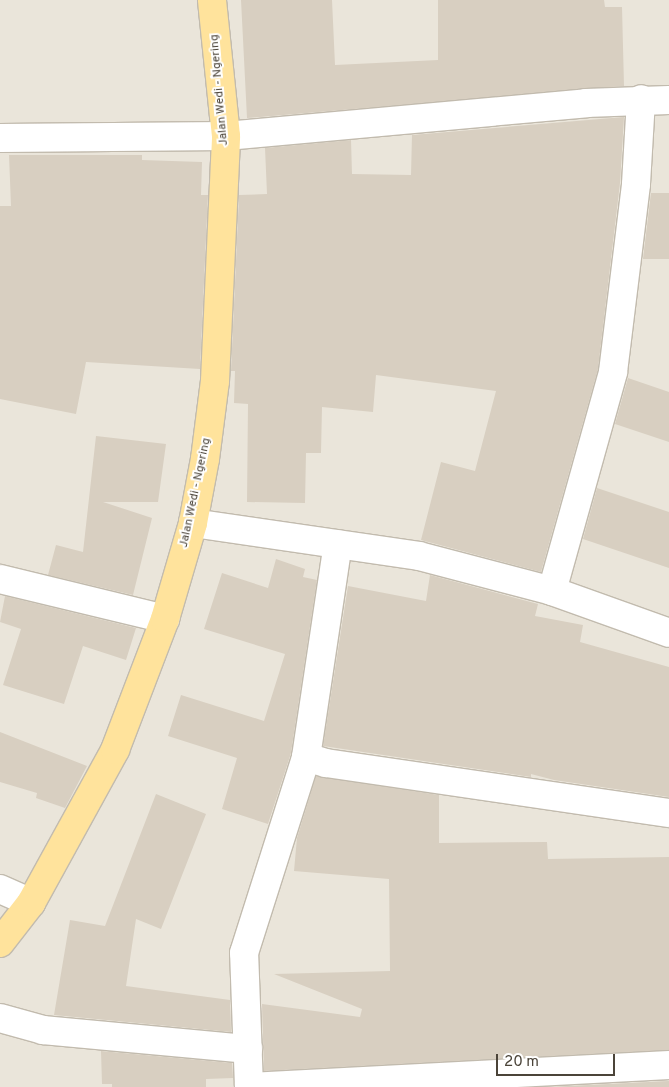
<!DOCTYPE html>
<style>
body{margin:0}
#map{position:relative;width:669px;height:1087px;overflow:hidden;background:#f6f3ec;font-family:Overpass,sans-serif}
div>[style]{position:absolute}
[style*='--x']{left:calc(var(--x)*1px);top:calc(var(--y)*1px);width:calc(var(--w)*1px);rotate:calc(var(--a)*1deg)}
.residential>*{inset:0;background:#eae5da}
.building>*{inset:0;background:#d8cfc1}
.roads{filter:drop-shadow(1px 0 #c2bbae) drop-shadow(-1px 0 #c2bbae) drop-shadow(0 1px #c2bbae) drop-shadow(0 -1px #c2bbae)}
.minor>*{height:28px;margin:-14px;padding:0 14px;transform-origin:14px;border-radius:14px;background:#fff}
.major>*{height:28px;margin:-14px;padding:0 14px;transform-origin:14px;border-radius:14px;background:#ffe39c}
span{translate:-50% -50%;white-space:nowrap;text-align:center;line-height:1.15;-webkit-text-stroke:4px #fff;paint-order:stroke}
.street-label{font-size:12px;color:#4b4439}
.scale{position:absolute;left:496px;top:1054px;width:119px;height:22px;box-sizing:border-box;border:2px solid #4b4439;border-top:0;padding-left:6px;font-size:15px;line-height:18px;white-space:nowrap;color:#4b4439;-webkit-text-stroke:4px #fff;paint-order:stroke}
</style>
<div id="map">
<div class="residential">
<div style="clip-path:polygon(0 0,669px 0,669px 1087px,0 1087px)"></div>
</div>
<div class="building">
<div style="clip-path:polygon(241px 0,332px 0,335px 65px,438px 60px,438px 0,604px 0,605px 7px,622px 7px,624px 86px,247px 118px)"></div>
<div style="clip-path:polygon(624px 117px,620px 183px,598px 369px,541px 572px,421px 540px,441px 462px,475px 471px,496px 391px,376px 375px,373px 412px,322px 407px,321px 453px,306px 453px,305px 503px,247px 502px,248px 404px,234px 403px,235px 371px,231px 371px,239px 195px,267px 194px,265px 148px,351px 140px,352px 174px,411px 175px,412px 135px)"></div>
<div style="clip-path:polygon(9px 155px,142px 155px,142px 160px,202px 162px,201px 195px,208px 195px,200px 369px,86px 362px,76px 414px,0 399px,0 206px,11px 206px)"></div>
<div style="clip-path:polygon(651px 193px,669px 193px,669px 259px,643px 259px)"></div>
<div style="clip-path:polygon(628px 378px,669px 392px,669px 442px,615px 424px)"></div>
<div style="clip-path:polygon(96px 436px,166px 444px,158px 502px,103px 502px,152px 518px,133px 595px,48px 575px,56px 545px,83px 552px)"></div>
<div style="clip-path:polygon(597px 488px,669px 512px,669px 568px,583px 539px)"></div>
<div style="clip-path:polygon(276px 559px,305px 569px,303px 577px,317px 580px,291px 753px,268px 824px,222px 809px,237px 758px,168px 736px,181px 695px,264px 721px,285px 654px,204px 629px,222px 573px,268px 588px)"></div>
<div style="clip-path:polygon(430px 575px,538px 604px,535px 616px,583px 625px,580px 642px,669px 667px,669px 797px,554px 780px,531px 774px,531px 777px,323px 746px,348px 586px,426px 601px)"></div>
<div style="clip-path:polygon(5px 596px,136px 628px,126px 660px,83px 646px,64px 704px,3px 685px,21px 629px,0 622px)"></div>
<div style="clip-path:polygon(0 732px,87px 766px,65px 808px,36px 798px,37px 793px,0 782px)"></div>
<div style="clip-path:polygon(316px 776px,439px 795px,439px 843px,547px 842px,548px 859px,669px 857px,669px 1050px,264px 1071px,262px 1004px,360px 1017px,362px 1009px,274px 974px,390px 971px,389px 879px,294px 871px,297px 838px)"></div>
<div style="clip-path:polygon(156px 794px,206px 814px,161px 929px,136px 919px,126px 986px,230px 1000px,231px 1032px,54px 1015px,70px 920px,105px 926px)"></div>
<div style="clip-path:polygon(101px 1051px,232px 1063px,233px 1078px,206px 1079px,206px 1087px,112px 1087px,112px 1084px,102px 1084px)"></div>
<div style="clip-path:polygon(669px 1081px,669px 1087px,548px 1087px)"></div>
</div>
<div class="roads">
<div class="minor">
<div style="--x:0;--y:138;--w:226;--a:-0.5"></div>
<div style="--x:226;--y:136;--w:362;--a:-5.2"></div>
<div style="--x:586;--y:103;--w:83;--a:-2.1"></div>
<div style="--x:193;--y:523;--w:228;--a:8.3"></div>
<div style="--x:419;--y:556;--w:138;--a:14.7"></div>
<div style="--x:552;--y:591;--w:124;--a:19.7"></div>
<div style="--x:0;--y:579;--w:170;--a:13.6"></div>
<div style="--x:552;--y:591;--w:227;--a:-74.4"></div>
<div style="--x:613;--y:372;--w:189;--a:-83"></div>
<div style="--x:636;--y:184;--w:85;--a:-86.6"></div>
<div style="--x:306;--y:757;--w:215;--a:-81.5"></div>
<div style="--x:0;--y:889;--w:34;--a:24"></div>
<div style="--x:0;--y:1018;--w:45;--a:15.6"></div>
<div style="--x:43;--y:1030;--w:206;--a:5.3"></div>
<div style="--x:249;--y:1087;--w:134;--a:-92.1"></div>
<div style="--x:244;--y:953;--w:206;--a:-72.4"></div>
<div style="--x:306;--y:757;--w:21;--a:17"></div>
<div style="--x:326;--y:763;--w:347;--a:8.3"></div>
<div style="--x:249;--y:1087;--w:421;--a:-3"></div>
</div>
<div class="major">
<div style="--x:0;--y:943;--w:51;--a:-52.2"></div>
<div style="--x:31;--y:903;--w:175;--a:-61.2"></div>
<div style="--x:115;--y:750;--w:140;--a:-69.1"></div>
<div style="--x:165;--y:619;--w:100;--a:-73.7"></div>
<div style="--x:193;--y:523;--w:65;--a:-79.4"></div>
<div style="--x:205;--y:459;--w:79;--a:-82.7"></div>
<div style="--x:215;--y:381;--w:245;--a:-87.4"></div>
<div style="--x:226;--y:136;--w:137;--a:-95.9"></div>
</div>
</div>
<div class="street-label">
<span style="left:220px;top:90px;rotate:-95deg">Jalan Wedi - Ngering</span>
<span style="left:196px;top:493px;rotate:-78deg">Jalan Wedi - Ngering</span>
</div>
<div class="scale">20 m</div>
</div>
